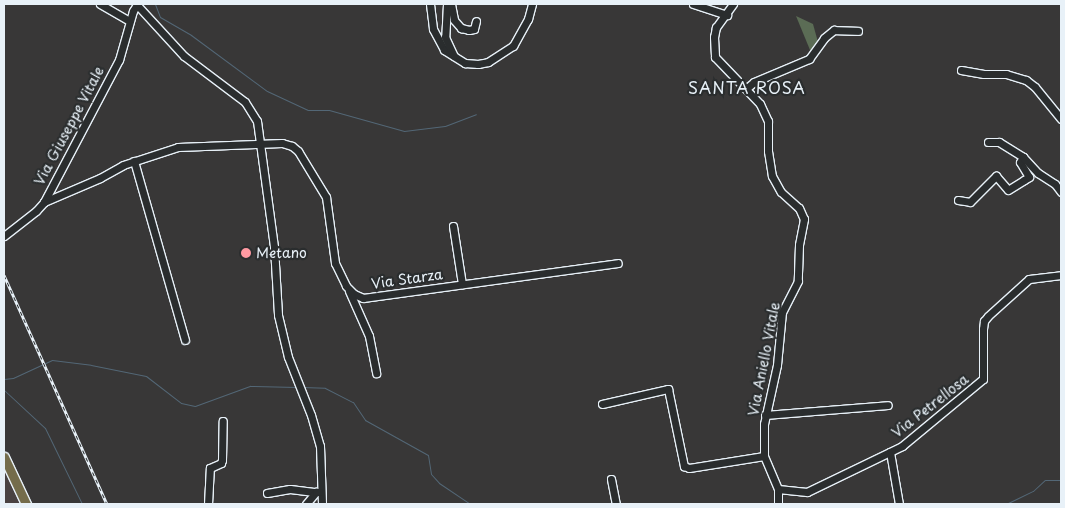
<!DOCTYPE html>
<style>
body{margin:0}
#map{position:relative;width:1065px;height:508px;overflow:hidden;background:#383737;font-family:"Playpen Sans",sans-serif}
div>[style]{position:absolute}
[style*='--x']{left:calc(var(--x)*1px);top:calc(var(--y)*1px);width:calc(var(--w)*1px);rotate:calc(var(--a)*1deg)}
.built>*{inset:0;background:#494242}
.green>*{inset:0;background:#5b6c55}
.stream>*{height:1px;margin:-0.5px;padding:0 0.5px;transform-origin:0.5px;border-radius:0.5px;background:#536776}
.roads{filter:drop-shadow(1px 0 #e8f1f8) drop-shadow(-1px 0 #e8f1f8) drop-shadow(0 1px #e8f1f8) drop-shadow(0 -1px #e8f1f8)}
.minor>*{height:7px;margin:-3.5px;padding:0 3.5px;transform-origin:3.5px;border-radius:3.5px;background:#2a2d2e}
.major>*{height:9px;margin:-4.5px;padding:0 4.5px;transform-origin:4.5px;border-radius:4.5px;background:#746c4b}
.rail>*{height:3px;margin-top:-1.5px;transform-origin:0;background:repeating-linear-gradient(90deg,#2a2d2e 0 4px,#e8f1f8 0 8px);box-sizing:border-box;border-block:1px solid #e8f1f8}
.dots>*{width:14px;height:14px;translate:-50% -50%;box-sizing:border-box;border:2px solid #2a2d2e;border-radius:50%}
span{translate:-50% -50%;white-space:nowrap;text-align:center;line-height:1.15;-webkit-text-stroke:4.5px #2a2d2e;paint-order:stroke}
.street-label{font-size:14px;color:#e8f1f8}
.poi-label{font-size:14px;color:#e8f1f8}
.left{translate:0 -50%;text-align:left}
.quarter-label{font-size:16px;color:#e8f1f8;letter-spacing:1px}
.frame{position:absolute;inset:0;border:5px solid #e8f1f8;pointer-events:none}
</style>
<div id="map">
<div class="built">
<div style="clip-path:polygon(4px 466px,23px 504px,4px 504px)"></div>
</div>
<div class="green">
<div style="clip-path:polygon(796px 16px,813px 24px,821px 53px,810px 50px)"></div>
</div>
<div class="stream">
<div style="--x:155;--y:4;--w:14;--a:69"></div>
<div style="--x:160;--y:17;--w:36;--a:30"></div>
<div style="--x:191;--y:35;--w:94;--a:36.4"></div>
<div style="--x:267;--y:91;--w:45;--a:24.9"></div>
<div style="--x:308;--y:110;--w:21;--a:0"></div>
<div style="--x:329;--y:110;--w:78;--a:15.6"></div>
<div style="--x:404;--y:131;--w:41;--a:-7"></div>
<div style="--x:445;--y:126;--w:33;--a:-21"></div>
<div style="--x:4;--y:379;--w:9;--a:-6"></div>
<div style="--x:13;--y:378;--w:43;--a:-24.8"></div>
<div style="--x:52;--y:360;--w:39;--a:7"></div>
<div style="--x:91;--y:365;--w:56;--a:11.3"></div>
<div style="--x:146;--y:376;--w:44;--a:37.6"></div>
<div style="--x:181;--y:403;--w:14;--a:12"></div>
<div style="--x:195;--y:406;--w:59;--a:-20"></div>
<div style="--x:250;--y:386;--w:46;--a:1.2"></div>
<div style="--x:302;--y:387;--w:23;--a:2"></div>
<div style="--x:325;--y:388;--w:31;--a:27"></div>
<div style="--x:353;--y:402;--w:22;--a:56"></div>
<div style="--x:365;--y:420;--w:72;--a:29.1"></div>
<div style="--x:428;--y:455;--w:19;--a:81"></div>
<div style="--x:431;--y:474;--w:12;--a:48"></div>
<div style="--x:439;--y:483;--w:37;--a:34"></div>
<div style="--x:4;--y:390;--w:56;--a:42.8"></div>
<div style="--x:45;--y:428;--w:85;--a:64"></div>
<div style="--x:1006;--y:504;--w:30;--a:-26"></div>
<div style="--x:1033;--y:491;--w:16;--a:-43"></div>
<div style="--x:1045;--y:480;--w:16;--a:0"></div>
</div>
<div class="roads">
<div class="minor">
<div style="--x:100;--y:4;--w:34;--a:30"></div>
<div style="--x:430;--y:4;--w:25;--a:83"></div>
<div style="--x:433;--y:29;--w:24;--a:62"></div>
<div style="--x:444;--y:50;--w:25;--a:32"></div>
<div style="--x:465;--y:63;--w:13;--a:4"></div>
<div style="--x:478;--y:64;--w:10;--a:-11"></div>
<div style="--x:488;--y:62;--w:30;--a:-33"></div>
<div style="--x:513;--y:46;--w:31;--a:-61"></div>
<div style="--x:528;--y:19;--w:16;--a:-75"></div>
<div style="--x:447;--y:4;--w:33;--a:93"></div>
<div style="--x:445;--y:37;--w:21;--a:65"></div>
<div style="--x:451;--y:4;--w:16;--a:79"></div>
<div style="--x:454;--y:20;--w:11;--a:49"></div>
<div style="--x:461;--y:28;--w:8;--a:14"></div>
<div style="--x:469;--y:30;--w:5;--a:-11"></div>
<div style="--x:474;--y:29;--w:8;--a:-76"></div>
<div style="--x:693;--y:4;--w:36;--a:18"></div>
<div style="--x:733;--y:4;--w:29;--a:126"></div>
<div style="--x:716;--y:27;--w:10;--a:101"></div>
<div style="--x:714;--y:37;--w:20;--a:87"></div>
<div style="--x:715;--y:57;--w:65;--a:46.2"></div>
<div style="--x:760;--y:104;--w:19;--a:65"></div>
<div style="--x:768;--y:121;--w:30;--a:90"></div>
<div style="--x:768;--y:151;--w:25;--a:81"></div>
<div style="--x:772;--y:176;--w:18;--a:61"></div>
<div style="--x:781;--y:192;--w:24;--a:42"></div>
<div style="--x:799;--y:208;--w:12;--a:66"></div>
<div style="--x:804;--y:219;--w:26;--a:101"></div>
<div style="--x:799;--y:245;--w:36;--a:92"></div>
<div style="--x:798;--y:281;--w:35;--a:117"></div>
<div style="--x:782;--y:312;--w:53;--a:95.4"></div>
<div style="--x:777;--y:365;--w:60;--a:102.4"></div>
<div style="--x:764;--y:424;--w:32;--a:90"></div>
<div style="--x:764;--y:456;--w:36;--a:67"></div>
<div style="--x:778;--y:489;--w:15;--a:90"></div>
<div style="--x:138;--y:6;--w:68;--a:47.4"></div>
<div style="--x:184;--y:56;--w:76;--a:37"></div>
<div style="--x:245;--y:102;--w:22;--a:58"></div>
<div style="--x:257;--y:121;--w:127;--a:82.3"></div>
<div style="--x:274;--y:247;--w:68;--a:86.6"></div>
<div style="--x:278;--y:315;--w:43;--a:76.6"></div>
<div style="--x:288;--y:357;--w:62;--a:68.4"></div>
<div style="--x:311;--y:415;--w:32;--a:74"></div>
<div style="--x:320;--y:446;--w:58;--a:88"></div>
<div style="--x:961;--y:70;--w:23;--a:10"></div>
<div style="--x:984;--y:74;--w:22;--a:0"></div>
<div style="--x:1006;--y:74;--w:21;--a:17"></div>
<div style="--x:1026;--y:80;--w:11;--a:38"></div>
<div style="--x:1035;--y:87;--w:41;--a:50.9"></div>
<div style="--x:747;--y:88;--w:9;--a:-41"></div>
<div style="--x:754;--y:82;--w:60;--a:-22.7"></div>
<div style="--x:809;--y:59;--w:26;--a:-54"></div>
<div style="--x:824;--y:38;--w:13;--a:-39"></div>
<div style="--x:834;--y:30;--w:24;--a:2"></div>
<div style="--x:988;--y:142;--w:11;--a:0"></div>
<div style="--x:999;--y:142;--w:28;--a:32"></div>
<div style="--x:134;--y:161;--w:186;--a:74.1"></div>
<div style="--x:958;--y:200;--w:12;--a:9"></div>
<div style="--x:970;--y:202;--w:37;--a:-45"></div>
<div style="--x:996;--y:176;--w:18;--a:49"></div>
<div style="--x:1008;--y:190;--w:19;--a:-32"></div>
<div style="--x:1024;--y:180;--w:6;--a:-31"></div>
<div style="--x:1029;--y:177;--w:17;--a:-121"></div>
<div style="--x:1020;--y:162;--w:6;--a:-59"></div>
<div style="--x:1023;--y:157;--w:22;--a:47"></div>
<div style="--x:1038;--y:173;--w:20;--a:33"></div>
<div style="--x:1055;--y:184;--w:10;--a:53"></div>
<div style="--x:44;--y:202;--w:61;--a:-23.2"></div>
<div style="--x:100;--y:178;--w:26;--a:-29"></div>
<div style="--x:123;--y:165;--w:58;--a:-18.1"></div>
<div style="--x:178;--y:147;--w:104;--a:-2.2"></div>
<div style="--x:282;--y:143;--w:10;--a:17"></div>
<div style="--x:292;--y:146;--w:8;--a:40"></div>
<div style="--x:298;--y:151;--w:54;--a:58.7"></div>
<div style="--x:326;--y:197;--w:67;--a:82.2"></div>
<div style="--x:335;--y:263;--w:25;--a:64"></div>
<div style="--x:346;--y:286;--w:11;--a:45"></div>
<div style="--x:354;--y:294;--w:10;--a:24"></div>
<div style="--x:363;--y:298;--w:257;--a:-7.8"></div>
<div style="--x:453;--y:226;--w:59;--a:81.2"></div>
<div style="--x:4;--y:236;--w:41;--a:-38"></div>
<div style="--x:36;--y:211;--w:12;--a:-48"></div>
<div style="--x:44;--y:202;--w:161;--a:-62.2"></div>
<div style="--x:119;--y:60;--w:51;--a:-74.1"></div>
<div style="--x:133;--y:11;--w:6;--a:-59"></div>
<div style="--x:349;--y:291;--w:49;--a:66"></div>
<div style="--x:369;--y:336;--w:38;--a:79"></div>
<div style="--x:602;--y:404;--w:68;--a:-12.8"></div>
<div style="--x:668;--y:389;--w:79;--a:78.3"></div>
<div style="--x:684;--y:466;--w:5;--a:22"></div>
<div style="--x:689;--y:468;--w:76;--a:-9.1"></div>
<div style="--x:765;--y:415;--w:123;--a:-4.6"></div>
<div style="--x:890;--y:452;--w:53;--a:80.2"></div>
<div style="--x:611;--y:479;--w:25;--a:79"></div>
<div style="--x:778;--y:489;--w:29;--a:6"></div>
<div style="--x:807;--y:492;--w:106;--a:-25.8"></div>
<div style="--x:902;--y:446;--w:105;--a:-39.6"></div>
<div style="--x:983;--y:379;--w:50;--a:-90"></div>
<div style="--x:983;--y:329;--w:8;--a:-83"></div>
<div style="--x:984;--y:321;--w:6;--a:-51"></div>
<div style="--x:988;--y:316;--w:55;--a:-42.1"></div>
<div style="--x:1029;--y:279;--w:32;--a:-7"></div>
<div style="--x:267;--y:493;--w:23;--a:-10"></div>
<div style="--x:290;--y:489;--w:26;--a:7"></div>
<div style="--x:208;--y:504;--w:36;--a:-87"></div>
<div style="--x:210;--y:468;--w:12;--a:-24"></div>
<div style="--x:221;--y:463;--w:3;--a:-72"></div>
<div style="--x:222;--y:460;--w:39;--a:-89"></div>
<div style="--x:306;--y:504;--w:16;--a:-50"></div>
<div style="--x:316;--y:492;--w:3;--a:0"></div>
</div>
<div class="major">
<div style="--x:4;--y:457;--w:52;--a:64.9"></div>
</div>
</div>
<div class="rail">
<div style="--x:4;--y:275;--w:251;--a:65.8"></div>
</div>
<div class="dots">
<div style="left:246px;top:253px;background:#ff9aa2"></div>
</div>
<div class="street-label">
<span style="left:69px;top:126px;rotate:-62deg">Via Giuseppe Vitale</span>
<span style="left:407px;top:279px;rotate:-8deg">Via Starza</span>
<span style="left:764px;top:359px;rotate:-79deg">Via Aniello Vitale</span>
<span style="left:930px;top:406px;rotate:-38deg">Via Petrellosa</span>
</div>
<div class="poi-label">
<span class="left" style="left:256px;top:253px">Metano</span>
</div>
<div class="quarter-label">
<span style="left:747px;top:87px">SANTA ROSA</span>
</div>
<div class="frame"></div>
</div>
